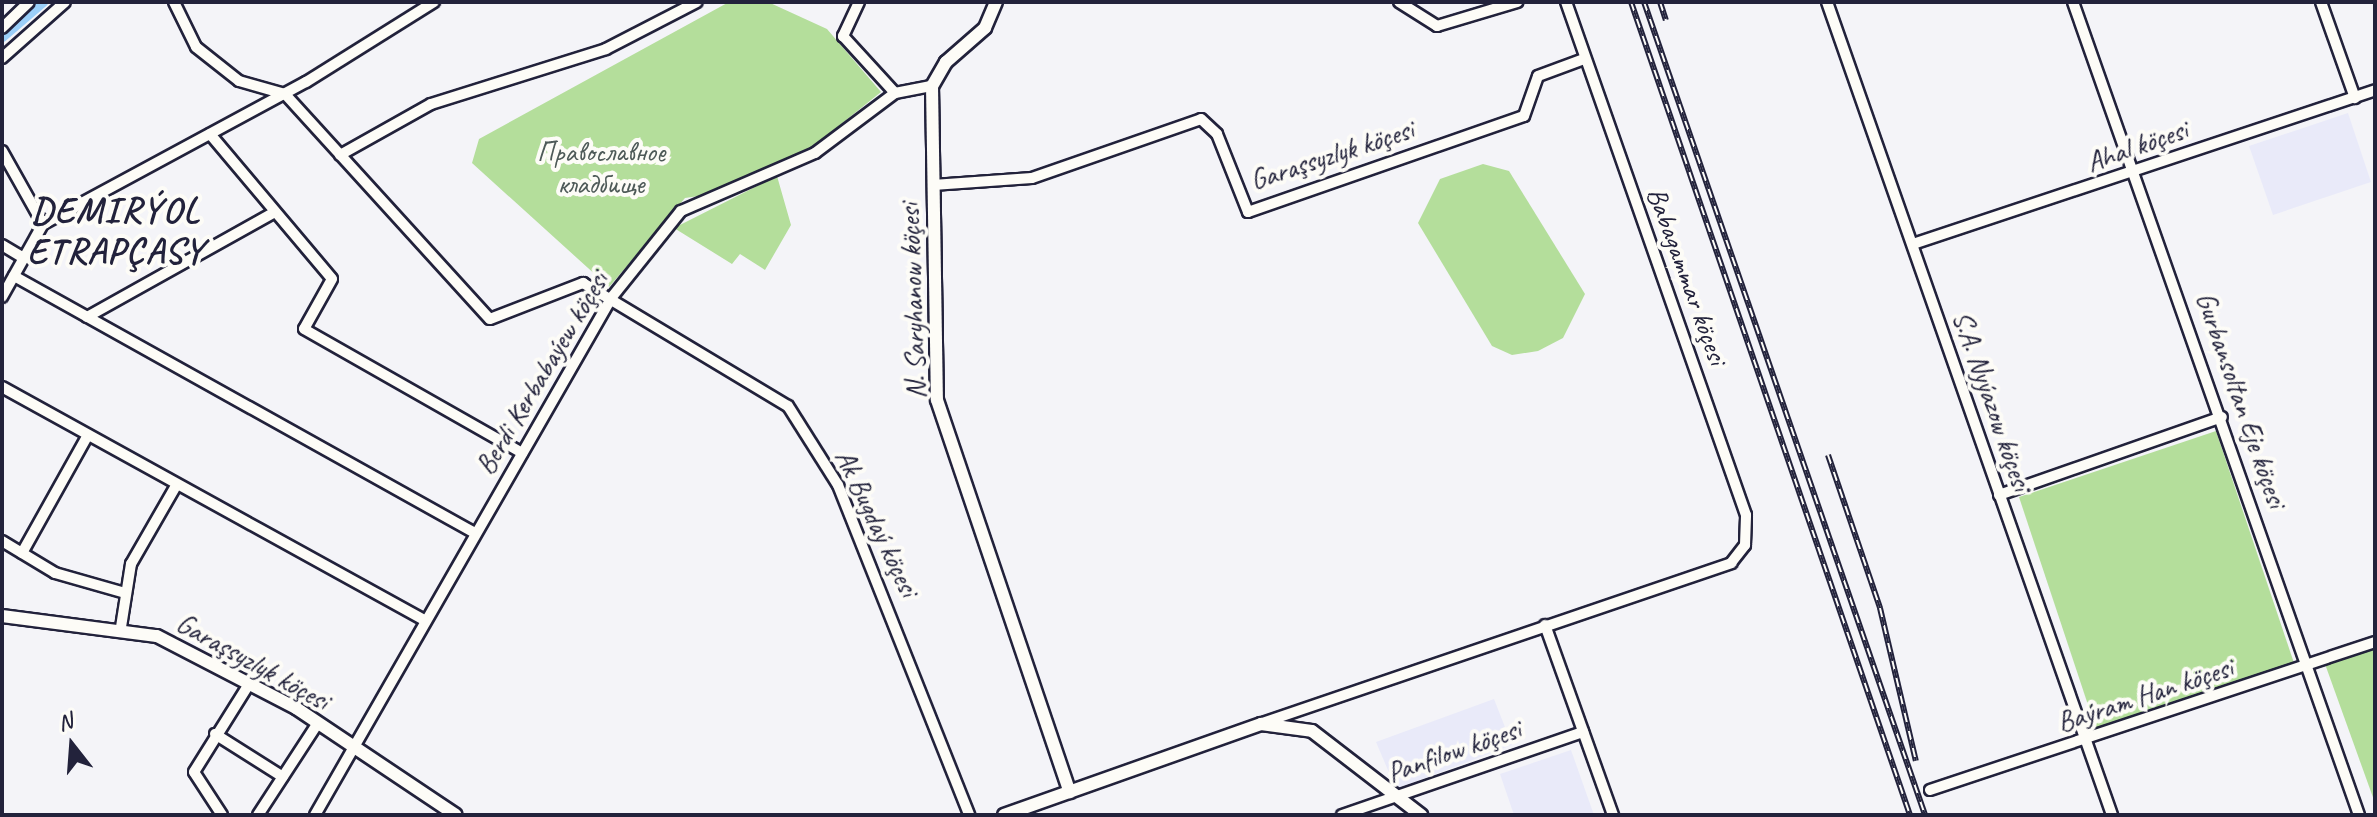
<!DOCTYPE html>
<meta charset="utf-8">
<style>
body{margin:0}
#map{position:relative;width:2377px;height:817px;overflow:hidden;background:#f4f4f8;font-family:Caveat,sans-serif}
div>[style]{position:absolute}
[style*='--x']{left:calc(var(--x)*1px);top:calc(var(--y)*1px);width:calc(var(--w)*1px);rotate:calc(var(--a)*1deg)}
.built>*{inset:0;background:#e9eaf9}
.green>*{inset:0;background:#b4de9b}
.canal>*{height:9px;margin:-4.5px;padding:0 4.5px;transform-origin:4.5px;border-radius:4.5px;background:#9bcff9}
.roads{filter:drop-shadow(2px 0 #22223b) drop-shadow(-2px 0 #22223b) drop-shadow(0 2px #22223b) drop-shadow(0 -2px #22223b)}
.minor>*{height:10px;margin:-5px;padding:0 5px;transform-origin:5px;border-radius:5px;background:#fdfcf7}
.major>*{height:12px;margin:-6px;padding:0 6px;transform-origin:6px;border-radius:6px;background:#fdfcf7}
.rail>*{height:6px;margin-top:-3px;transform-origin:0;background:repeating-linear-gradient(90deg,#fdfcf7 0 9px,#22223b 0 18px);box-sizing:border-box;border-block:2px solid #22223b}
span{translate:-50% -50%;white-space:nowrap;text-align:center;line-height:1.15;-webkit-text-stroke:8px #fdfcf7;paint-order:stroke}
.street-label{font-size:28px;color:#22223b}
.park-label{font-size:28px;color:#4e5a58}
.district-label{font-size:36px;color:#22223b;font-weight:700;letter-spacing:2px}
.frame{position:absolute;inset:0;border:4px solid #22223b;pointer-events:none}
.north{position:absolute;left:32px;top:705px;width:80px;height:80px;-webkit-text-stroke:6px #fdfcf7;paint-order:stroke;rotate:343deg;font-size:22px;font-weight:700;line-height:32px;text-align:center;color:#22223b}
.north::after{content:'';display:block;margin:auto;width:28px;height:36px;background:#22223b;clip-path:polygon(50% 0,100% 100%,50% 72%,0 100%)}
</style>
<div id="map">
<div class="built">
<div style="clip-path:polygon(2348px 113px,2371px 182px,2273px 215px,2249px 146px)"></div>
<div style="clip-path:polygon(1494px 699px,1512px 745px,1396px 789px,1376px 742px)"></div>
<div style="clip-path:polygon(1571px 750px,1594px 815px,1514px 815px,1500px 774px)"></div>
</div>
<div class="green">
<div style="clip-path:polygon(729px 2px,768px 2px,827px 29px,881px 92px,810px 149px,713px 194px,685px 198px,609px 287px,472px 163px,479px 139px)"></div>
<div style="clip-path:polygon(1483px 164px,1509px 171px,1585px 294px,1563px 338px,1538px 351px,1512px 355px,1492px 346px,1418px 223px,1440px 179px)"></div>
<div style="clip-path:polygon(777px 176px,791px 225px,765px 270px,740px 254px,732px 264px,674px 228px)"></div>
<div style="clip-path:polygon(2216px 431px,2295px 666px,2097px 732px,2019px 497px)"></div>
<div style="clip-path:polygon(2375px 646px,2375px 803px,2325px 664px)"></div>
</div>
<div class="canal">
<div style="--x:2;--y:37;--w:54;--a:-40.5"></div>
</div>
<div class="roads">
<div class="minor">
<div style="--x:174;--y:2;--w:50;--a:63.9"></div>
<div style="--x:196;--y:47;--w:55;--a:38.3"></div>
<div style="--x:239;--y:81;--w:48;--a:15.8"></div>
<div style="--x:285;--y:94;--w:304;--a:47.7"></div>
<div style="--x:490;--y:319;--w:100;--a:-21.2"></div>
<div style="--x:583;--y:283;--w:239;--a:31"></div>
<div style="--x:788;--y:406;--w:93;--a:57.7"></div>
<div style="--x:838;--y:485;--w:355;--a:68.3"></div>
<div style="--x:859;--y:2;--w:38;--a:115"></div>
<div style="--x:843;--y:36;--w:77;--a:47.6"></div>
<div style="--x:1399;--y:2;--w:45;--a:32.3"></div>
<div style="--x:1437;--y:26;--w:84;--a:-16.7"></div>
<div style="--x:1827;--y:2;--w:862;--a:70.68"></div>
<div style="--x:2073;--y:2;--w:862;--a:70.62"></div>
<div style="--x:2321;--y:2;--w:102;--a:70.5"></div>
<div style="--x:2;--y:28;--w:37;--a:-44"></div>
<div style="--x:2;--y:58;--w:84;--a:-41.6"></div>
<div style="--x:210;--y:134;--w:189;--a:49.9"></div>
<div style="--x:332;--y:279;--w:57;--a:119.2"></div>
<div style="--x:304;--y:329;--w:251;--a:29.6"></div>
<div style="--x:2;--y:151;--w:84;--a:60.7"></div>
<div style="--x:340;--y:155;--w:104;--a:-29.3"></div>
<div style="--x:431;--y:104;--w:183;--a:-17.4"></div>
<div style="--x:606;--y:49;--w:102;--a:-27.3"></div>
<div style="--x:933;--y:185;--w:99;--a:-4"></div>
<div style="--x:1032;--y:178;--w:179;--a:-19.2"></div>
<div style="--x:1201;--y:119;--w:22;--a:43"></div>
<div style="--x:1217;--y:134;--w:84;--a:68.3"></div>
<div style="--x:1248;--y:212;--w:292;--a:-19.2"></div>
<div style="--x:1524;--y:116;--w:42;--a:-70.7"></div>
<div style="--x:1538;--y:76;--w:49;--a:-20.3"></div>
<div style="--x:1913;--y:244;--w:487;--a:-18.4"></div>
<div style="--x:2;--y:245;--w:26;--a:31"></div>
<div style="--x:14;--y:276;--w:526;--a:29.15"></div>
<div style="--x:2;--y:297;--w:84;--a:-60.7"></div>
<div style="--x:43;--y:224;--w:299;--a:-28.4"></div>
<div style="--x:306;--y:82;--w:151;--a:-32"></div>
<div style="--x:87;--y:317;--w:215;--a:-29.2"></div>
<div style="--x:2;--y:387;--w:481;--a:28.9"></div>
<div style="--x:1999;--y:495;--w:236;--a:-19.3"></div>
<div style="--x:2;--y:541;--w:62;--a:31.1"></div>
<div style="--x:55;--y:573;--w:73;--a:15.9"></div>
<div style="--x:22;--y:553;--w:135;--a:-60.8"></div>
<div style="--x:1545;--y:625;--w:202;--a:70.3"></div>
<div style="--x:121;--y:627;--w:64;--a:-81"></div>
<div style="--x:131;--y:564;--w:92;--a:-60.1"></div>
<div style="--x:1262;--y:723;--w:496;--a:-18.8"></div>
<div style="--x:1731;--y:563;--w:23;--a:-52"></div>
<div style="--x:1745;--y:545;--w:30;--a:-88"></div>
<div style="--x:1746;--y:515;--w:544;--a:-109.33"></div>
<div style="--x:215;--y:734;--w:80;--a:32.3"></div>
<div style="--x:1930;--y:790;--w:469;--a:-18.4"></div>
<div style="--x:222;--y:815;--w:51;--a:-123.1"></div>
<div style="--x:194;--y:772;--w:104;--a:-58"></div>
<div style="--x:258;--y:815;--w:110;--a:-56.9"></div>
<div style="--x:315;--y:815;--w:597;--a:-60.17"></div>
<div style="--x:612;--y:297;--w:110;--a:-51.3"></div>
<div style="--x:681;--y:211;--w:146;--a:-23.4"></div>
<div style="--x:815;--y:153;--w:100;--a:-36.9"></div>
<div style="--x:895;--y:93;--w:38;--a:-11"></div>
<div style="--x:1342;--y:815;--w:255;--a:-19"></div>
</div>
<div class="major">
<div style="--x:996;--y:2;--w:28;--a:113"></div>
<div style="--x:985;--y:28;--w:52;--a:138.9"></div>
<div style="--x:946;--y:62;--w:28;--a:120"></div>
<div style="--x:932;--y:86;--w:314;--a:89.1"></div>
<div style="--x:937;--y:400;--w:414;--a:71.3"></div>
<div style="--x:2;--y:616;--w:156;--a:7.4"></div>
<div style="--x:157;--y:636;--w:157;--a:27.4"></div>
<div style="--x:296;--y:708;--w:192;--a:33.8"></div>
<div style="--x:1004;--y:815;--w:273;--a:-19.5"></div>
<div style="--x:1261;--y:724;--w:51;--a:7.8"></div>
<div style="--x:1312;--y:731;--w:138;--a:37.6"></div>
</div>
</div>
<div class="rail">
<div style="--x:1631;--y:2;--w:860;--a:71.06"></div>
<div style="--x:1644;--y:2;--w:860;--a:70.93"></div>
<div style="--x:1660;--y:2;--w:19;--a:72"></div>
<div style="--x:1828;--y:455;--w:162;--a:71.2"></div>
<div style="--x:1880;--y:608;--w:157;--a:76.8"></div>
</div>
<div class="street-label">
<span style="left:2137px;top:146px;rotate:-19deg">Ahal köçesi</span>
<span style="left:1332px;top:155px;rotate:-18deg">Garaşsyzlyk köçesi</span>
<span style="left:1687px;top:276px;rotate:70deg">Babagammar köçesi</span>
<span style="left:913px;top:301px;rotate:-92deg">N. Saryhanow köçesi</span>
<span style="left:542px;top:373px;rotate:-59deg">Berdi Kerbabaýew köçesi</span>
<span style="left:2241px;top:400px;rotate:71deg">Gurbansoltan Eje köçesi</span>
<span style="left:1992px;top:401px;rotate:71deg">S.A. Nyýazow köçesi</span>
<span style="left:877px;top:523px;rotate:65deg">Ak Bugdaý köçesi</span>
<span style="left:253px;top:662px;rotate:29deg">Garaşsyzlyk köçesi</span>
<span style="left:2145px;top:695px;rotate:-18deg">Baýram Han köçesi</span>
<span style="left:1454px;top:751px;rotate:-19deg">Panfilow köçesi</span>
</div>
<div class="park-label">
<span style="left:601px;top:168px">Православное<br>кладбище</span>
</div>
<div class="district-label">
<span style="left:116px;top:231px">DEMIRÝOL<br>ETRAPÇASY</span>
</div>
<div class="frame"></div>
<div class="north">N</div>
</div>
